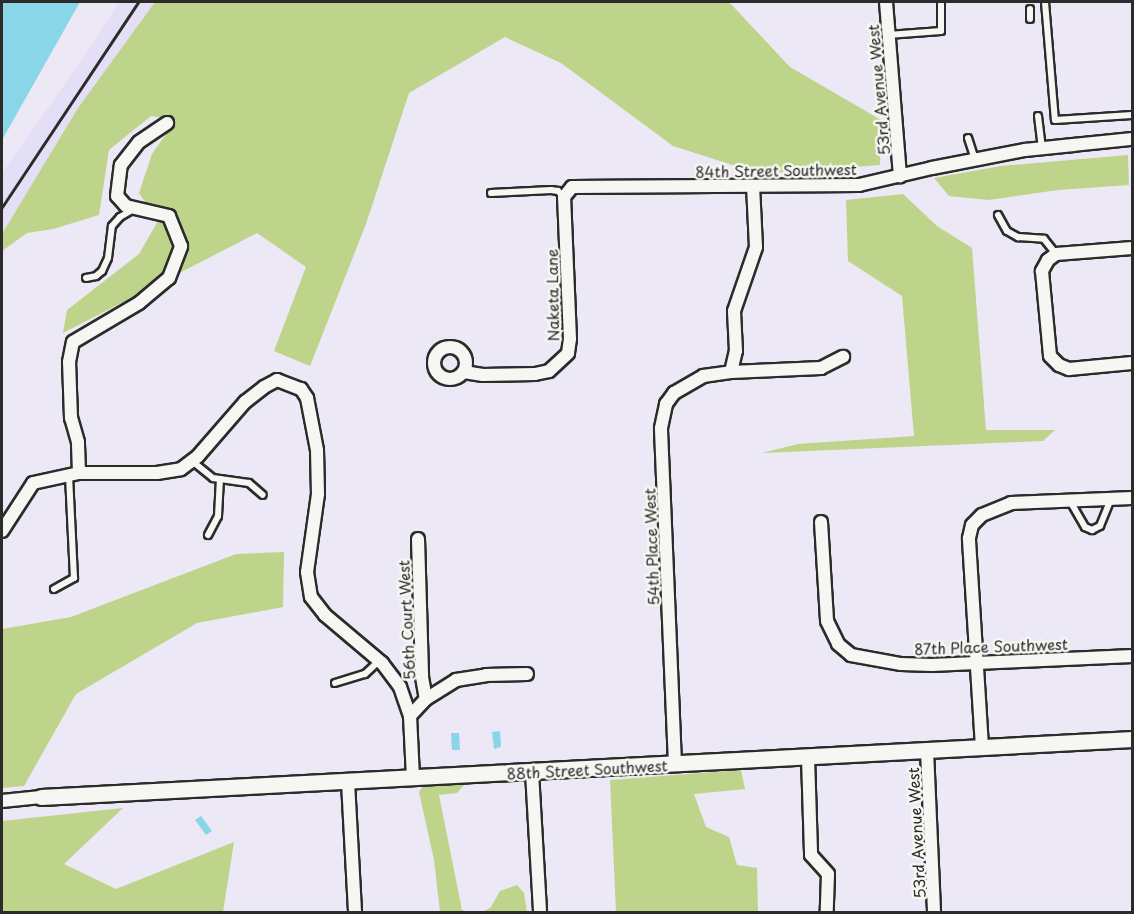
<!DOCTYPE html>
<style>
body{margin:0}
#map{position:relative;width:1134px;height:914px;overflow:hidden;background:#ece8f5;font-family:"Playpen Sans",sans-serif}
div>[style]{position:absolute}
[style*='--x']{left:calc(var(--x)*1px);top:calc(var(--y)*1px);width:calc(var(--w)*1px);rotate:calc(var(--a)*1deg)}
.built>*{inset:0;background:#e4dff7}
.green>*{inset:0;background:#bdd48a}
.water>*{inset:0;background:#89d6e8}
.roads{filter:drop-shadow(2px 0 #2b2b2b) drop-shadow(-2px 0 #2b2b2b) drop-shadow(0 2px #2b2b2b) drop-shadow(0 -2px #2b2b2b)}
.service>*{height:6px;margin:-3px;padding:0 3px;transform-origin:3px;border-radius:3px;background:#f6f6f2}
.minor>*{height:12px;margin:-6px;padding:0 6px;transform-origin:6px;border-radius:6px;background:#f6f6f2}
.minor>.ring{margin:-6px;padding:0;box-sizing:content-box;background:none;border:12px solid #f6f6f2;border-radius:50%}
.tertiary>*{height:15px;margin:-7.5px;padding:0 7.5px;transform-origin:7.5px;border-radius:7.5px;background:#f6f6f2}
.rail>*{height:3px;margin:-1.5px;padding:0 1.5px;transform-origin:1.5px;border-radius:1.5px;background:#2b2b2b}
span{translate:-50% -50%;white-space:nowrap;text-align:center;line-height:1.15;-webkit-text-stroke:5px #f6f6f2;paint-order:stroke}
.street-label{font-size:15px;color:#2b2b2b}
.frame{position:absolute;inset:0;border:3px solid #2b2b2b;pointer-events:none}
</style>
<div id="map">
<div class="built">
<div style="clip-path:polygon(119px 2px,170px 2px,2px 255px,2px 173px,83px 58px)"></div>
</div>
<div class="green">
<div style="clip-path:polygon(155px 2px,729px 2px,790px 67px,881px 120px,880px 165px,761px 174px,673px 146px,561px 63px,505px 37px,409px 93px,366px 224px,310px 366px,274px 351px,306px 267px,257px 233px,63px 333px,67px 310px,139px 254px,158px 221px,139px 193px,152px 154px,176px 120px,151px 116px,109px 150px,99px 215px,53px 229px,27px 233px,2px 251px,2px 234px,78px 108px)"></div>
<div style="clip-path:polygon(1128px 155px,1129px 185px,1058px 190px,989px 200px,949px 196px,934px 178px,1001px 166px)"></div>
<div style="clip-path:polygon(903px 194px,937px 226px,972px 248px,986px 430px,1055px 430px,1043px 441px,762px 453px,798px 444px,914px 436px,902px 296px,848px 261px,846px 200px)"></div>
<div style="clip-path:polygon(284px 552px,283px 607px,197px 623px,76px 694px,24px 786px,2px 788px,2px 629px,71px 617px,236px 554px)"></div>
<div style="clip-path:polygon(741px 770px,745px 789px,694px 794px,706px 827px,729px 837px,737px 865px,757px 868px,758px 912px,616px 912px,610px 780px)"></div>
<div style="clip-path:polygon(465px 784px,457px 793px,439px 795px,462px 910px,470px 912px,440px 912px,434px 860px,419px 792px,423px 786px)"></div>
<div style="clip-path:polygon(123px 808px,64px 864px,116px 889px,234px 842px,223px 912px,2px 912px,2px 821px)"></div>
<div style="clip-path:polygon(517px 885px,524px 893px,527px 912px,483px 912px,491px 907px,500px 891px)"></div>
</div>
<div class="water">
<div style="clip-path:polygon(2px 2px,80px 2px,2px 140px)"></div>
<div style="clip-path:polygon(500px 731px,501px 747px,494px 749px,492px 732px)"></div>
<div style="clip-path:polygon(451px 733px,459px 733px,460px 750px,452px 750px)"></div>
<div style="clip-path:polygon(201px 816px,212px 831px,206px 835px,195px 820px)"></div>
</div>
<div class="roads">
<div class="service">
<div style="--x:1045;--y:2;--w:118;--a:85.2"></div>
<div style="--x:1055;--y:120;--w:77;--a:-3.7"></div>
<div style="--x:1030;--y:9;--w:10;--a:90"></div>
<div style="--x:888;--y:35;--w:53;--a:-4.3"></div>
<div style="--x:941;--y:31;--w:29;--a:-90"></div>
<div style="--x:1038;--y:116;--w:32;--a:83"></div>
<div style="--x:968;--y:138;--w:22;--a:72"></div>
<div style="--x:491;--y:193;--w:60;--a:-2.9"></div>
<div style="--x:551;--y:190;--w:7;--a:8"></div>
<div style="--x:558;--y:191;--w:8;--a:45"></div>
<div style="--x:998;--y:215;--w:18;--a:61"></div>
<div style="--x:1007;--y:231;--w:13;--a:29"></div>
<div style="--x:1018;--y:237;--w:26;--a:4"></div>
<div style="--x:1044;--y:239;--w:19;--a:51"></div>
<div style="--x:86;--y:278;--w:10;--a:-11"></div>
<div style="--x:96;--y:276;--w:8;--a:-40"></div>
<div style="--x:102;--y:271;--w:14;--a:-65"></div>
<div style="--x:108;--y:258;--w:32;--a:-83"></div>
<div style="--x:112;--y:226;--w:12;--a:-48"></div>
<div style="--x:120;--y:217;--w:16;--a:-30"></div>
<div style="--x:192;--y:461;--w:27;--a:39"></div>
<div style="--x:213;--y:478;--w:36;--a:8"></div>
<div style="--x:249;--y:483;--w:18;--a:41"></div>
<div style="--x:1070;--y:501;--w:30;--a:60"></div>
<div style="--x:1085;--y:527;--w:8;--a:23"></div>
<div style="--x:1092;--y:530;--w:9;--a:-27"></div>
<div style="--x:1100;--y:526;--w:29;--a:-68"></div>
<div style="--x:208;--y:535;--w:21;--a:-62"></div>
<div style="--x:218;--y:516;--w:37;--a:-87"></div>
<div style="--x:54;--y:589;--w:23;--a:-29"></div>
<div style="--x:74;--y:578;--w:101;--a:-92.8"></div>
<div style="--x:335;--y:683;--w:31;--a:-17"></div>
<div style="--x:365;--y:674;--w:19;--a:-43"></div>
</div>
<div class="minor">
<div style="--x:886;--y:2;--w:175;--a:85.4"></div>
<div style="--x:1132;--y:248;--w:76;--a:175.5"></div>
<div style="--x:1056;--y:254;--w:10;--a:143"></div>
<div style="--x:1048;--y:260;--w:13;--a:119"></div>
<div style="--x:1042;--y:271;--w:85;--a:84.6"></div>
<div style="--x:1050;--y:356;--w:13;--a:45"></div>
<div style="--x:1059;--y:365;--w:11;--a:22"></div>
<div style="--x:1069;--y:369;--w:63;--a:-5.4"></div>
<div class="ring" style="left:434px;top:347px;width:20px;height:20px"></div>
<div style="--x:464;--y:372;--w:19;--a:9"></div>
<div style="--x:483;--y:375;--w:52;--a:-1.1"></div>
<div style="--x:535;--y:374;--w:14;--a:-12"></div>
<div style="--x:549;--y:371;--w:26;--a:-43"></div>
<div style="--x:568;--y:353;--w:14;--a:-82"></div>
<div style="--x:570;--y:339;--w:142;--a:-92.4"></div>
<div style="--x:564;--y:197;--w:13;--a:-51"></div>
<div style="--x:572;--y:187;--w:287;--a:-0.4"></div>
<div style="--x:859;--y:185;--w:75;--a:-13.1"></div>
<div style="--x:932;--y:168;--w:95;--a:-11"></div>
<div style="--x:1025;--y:150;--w:108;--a:-5.9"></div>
<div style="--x:731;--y:372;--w:22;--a:-77"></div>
<div style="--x:736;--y:351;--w:40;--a:-92.9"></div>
<div style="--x:734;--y:311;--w:68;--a:-71"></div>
<div style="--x:756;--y:247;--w:61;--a:-92.8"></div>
<div style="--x:79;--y:473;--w:31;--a:-92"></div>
<div style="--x:78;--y:442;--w:25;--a:-106"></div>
<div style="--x:71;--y:418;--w:56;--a:-92"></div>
<div style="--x:69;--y:362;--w:20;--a:-79"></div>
<div style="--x:73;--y:342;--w:77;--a:-30.6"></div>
<div style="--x:139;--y:303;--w:39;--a:-40"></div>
<div style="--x:169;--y:278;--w:34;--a:-69"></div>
<div style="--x:181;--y:246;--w:32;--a:-112"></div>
<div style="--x:169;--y:216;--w:44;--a:-166.9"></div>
<div style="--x:126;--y:206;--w:13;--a:-132"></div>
<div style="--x:117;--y:196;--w:31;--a:-83"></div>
<div style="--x:121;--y:165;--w:29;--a:-52"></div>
<div style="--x:139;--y:142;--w:34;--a:-34"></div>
<div style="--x:821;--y:522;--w:99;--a:86.5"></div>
<div style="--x:827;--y:621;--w:25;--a:64"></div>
<div style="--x:838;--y:644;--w:17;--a:40"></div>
<div style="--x:851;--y:655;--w:51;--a:10.2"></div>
<div style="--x:901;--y:664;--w:31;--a:2"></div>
<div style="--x:932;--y:665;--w:200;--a:-2.6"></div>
<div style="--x:2;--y:531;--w:57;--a:-57.1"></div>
<div style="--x:33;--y:483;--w:47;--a:-12.3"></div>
<div style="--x:79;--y:473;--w:78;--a:0"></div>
<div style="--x:157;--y:473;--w:24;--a:-9"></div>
<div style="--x:181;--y:469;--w:21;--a:-37"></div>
<div style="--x:198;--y:456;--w:72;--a:-49"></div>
<div style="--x:245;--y:402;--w:24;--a:-38"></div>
<div style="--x:264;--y:387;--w:15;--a:-28"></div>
<div style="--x:277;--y:380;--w:26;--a:21"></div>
<div style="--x:301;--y:389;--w:11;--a:56"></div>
<div style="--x:307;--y:398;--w:53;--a:79.1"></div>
<div style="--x:317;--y:450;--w:44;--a:88.7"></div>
<div style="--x:318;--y:494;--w:79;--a:98"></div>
<div style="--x:307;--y:572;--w:25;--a:81"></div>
<div style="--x:311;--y:597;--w:23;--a:52"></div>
<div style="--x:325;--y:615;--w:75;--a:40.1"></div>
<div style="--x:382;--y:663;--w:30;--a:53"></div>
<div style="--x:400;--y:687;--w:31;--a:71"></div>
<div style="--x:410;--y:716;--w:61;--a:87.2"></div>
<div style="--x:418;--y:539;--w:138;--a:88.3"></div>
<div style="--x:422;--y:677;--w:22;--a:80"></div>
<div style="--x:410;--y:716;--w:23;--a:-47"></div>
<div style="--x:426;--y:699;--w:36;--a:-32"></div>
<div style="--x:456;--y:680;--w:30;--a:-9"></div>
<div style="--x:486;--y:675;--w:41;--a:-1.4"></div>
<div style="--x:982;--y:747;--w:209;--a:-93.6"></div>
<div style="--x:969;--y:538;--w:13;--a:-77"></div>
<div style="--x:972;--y:525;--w:14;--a:-45"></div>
<div style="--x:982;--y:515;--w:31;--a:-22"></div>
<div style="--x:1011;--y:503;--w:121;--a:-2.4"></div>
<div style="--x:927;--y:751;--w:161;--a:87.5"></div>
<div style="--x:808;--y:757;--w:98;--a:88.2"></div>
<div style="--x:811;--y:855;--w:25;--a:48"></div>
<div style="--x:828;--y:874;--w:38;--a:92"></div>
<div style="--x:675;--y:764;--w:336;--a:-92.4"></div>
<div style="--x:661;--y:428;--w:25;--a:-78"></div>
<div style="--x:666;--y:404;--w:14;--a:-54"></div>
<div style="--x:674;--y:393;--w:34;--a:-30"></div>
<div style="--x:703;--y:376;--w:28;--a:-8"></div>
<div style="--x:731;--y:372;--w:90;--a:-2.5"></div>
<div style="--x:821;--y:368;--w:25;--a:-27"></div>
<div style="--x:532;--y:772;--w:140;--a:86.7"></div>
<div style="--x:348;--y:782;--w:130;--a:86.9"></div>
<div style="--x:2;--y:801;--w:39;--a:-6"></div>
</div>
<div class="tertiary">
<div style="--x:41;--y:797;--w:1093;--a:-3.04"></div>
</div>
</div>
<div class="rail">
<div style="--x:2;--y:207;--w:246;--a:-56.4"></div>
</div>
<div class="street-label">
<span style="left:878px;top:90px;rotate:-95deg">53rd Avenue West</span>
<span style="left:776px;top:170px;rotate:-1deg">84th Street Southwest</span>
<span style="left:552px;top:295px;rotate:-91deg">Naketa Lane</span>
<span style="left:651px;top:547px;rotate:-92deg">54th Place West</span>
<span style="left:406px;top:620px;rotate:-93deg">56th Court West</span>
<span style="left:991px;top:646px;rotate:-2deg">87th Place Southwest</span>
<span style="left:587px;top:769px;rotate:-3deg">88th Street Southwest</span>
<span style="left:916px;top:833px;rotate:-93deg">53rd Avenue West</span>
</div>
<div class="frame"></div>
</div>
